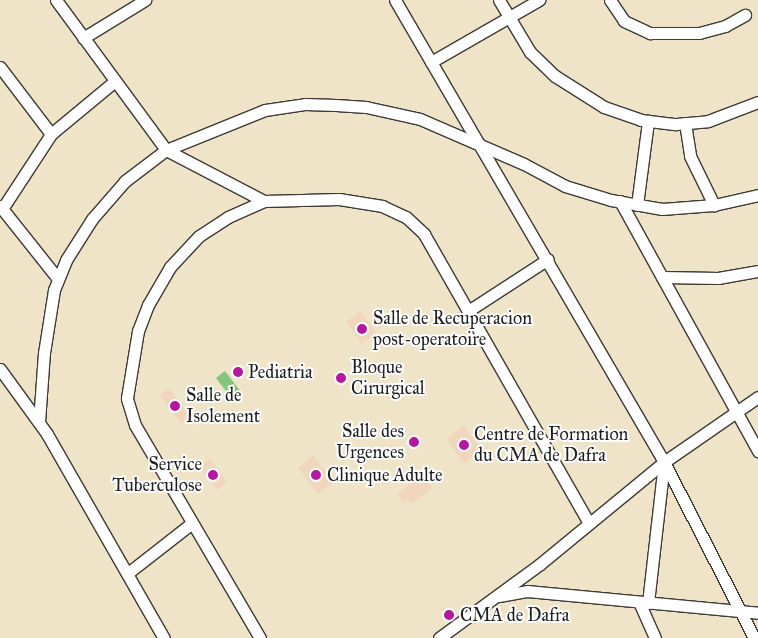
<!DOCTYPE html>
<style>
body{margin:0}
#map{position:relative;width:758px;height:638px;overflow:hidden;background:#f0e4c8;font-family:"IM FELL Great Primer",serif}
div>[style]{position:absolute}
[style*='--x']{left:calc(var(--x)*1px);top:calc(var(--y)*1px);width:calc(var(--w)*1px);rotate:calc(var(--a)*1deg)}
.built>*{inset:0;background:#f0d6bc}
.green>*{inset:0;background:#85c47c}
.roads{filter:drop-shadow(1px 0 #3c3a36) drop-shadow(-1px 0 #3c3a36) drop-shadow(0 1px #3c3a36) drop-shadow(0 -1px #3c3a36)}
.minor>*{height:11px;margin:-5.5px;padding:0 5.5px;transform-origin:5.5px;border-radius:5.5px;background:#fff}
.dots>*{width:14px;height:14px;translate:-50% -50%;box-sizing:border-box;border:2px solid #fff;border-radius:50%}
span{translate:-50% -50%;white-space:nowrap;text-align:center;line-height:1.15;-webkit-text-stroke:4px #fff;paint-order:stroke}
.poi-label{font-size:18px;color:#1c1c1c}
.left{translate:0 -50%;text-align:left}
.right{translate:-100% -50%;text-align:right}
</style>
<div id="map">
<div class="built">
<div style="clip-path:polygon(360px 311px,376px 332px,362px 344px,346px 322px)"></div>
<div style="clip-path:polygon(169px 388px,190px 417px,181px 423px,160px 395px)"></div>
<div style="clip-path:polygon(464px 426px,482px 450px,464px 464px,446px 439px)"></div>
<div style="clip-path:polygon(313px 455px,334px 482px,318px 494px,298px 468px)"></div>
<div style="clip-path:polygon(210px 459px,227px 482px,217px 490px,200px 467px)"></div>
<div style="clip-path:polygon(422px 475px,432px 488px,411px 504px,408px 500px,404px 503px,397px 494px)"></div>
</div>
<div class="green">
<div style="clip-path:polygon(225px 371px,241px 392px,232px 399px,216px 378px)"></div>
</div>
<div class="roads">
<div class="minor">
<div style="--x:56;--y:0;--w:186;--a:53.7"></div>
<div style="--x:166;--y:150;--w:110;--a:27.5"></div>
<div style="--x:395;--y:0;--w:535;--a:59.79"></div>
<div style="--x:664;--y:462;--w:198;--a:62.9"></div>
<div style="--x:499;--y:0;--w:61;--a:59.2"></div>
<div style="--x:530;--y:52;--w:35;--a:44"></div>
<div style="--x:555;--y:76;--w:58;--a:32.3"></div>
<div style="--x:604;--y:107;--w:39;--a:19"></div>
<div style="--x:641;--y:120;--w:35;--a:7"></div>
<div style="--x:676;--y:124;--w:32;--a:-5"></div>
<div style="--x:708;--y:121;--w:53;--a:-20.8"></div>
<div style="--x:610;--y:0;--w:25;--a:56"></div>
<div style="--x:624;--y:21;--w:29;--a:25"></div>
<div style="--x:650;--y:33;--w:49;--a:0"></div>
<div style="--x:699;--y:33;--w:27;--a:-15"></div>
<div style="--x:725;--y:26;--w:23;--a:-29"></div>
<div style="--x:83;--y:38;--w:73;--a:-31.5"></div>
<div style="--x:431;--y:62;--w:125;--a:-29.9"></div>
<div style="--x:0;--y:67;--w:84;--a:52.7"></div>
<div style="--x:685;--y:123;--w:33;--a:81"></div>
<div style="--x:690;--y:156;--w:55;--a:63.9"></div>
<div style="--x:620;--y:201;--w:286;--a:61.1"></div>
<div style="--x:637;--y:205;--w:85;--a:-82.5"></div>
<div style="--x:0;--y:206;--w:93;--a:51.5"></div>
<div style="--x:2;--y:209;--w:90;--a:-56.8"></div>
<div style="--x:51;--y:134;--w:83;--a:-39.6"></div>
<div style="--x:662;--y:277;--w:56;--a:1"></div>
<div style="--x:718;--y:278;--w:41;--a:-9.9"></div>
<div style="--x:468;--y:311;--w:95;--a:-33"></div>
<div style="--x:0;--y:369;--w:80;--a:54.1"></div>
<div style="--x:47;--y:434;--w:235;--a:60.2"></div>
<div style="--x:39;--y:422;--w:69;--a:-85.9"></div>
<div style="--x:44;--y:353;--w:64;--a:-81"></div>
<div style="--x:54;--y:290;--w:32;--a:-68"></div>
<div style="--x:66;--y:260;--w:49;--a:-57.6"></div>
<div style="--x:92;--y:219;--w:50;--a:-49"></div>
<div style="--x:125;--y:181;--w:51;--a:-37.1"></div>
<div style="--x:166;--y:150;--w:107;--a:-22"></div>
<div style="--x:265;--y:110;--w:40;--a:-8.5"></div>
<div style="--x:305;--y:104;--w:31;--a:2"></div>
<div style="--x:336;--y:105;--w:30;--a:4"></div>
<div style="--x:366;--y:107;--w:55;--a:12.5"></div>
<div style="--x:420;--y:119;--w:113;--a:23.4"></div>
<div style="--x:524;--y:164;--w:47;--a:28.2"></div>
<div style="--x:565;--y:186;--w:48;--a:16.9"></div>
<div style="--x:611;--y:200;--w:52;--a:10"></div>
<div style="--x:662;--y:209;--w:52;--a:-4.4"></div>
<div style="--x:714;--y:205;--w:45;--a:-12.8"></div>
<div style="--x:128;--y:573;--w:81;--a:-38"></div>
<div style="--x:499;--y:596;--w:28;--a:-10"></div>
<div style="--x:527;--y:591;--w:232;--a:5.4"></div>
<div style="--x:639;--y:602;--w:39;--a:66"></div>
<div style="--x:648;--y:603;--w:141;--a:-83.5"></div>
<div style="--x:260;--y:638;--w:247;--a:-120.4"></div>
<div style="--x:135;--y:425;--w:28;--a:-107"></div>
<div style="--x:127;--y:398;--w:68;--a:-80.7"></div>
<div style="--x:138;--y:331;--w:28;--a:-69"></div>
<div style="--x:148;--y:305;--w:44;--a:-59.9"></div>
<div style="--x:170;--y:267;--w:42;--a:-46.9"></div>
<div style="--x:199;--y:236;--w:35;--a:-33"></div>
<div style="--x:228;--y:217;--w:39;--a:-24"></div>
<div style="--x:264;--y:201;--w:75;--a:-1.5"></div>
<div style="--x:339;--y:199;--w:44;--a:9.2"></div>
<div style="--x:382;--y:206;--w:26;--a:25"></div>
<div style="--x:406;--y:217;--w:25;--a:43"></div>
<div style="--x:424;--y:234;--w:331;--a:60.3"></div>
<div style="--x:439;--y:638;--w:125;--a:-36.2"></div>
<div style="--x:540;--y:564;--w:161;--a:-39.4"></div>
<div style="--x:664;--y:462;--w:114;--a:-34.7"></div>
</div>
</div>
<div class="dots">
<div style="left:362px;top:329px;background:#b5179e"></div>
<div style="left:238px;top:372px;background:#b5179e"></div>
<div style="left:341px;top:378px;background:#b5179e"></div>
<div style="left:175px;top:406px;background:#b5179e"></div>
<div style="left:414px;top:442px;background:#b5179e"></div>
<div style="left:464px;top:445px;background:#b5179e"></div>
<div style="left:213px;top:475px;background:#b5179e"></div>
<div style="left:316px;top:475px;background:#b5179e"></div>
<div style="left:449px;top:615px;background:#b5179e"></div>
</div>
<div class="poi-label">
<span class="left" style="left:373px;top:329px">Salle de Recuperacion<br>post-operatoire</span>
<span class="left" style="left:351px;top:378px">Bloque<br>Cirurgical</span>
<span class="left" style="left:248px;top:372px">Pediatria</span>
<span class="left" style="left:186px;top:406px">Salle de<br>Isolement</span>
<span class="right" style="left:404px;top:442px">Salle des<br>Urgences</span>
<span class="left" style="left:474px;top:445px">Centre de Formation<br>du CMA de Dafra</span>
<span class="right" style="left:202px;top:475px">Service<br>Tuberculose</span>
<span class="left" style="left:327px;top:475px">Clinique Adulte</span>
<span class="left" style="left:460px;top:615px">CMA de Dafra</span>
</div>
</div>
